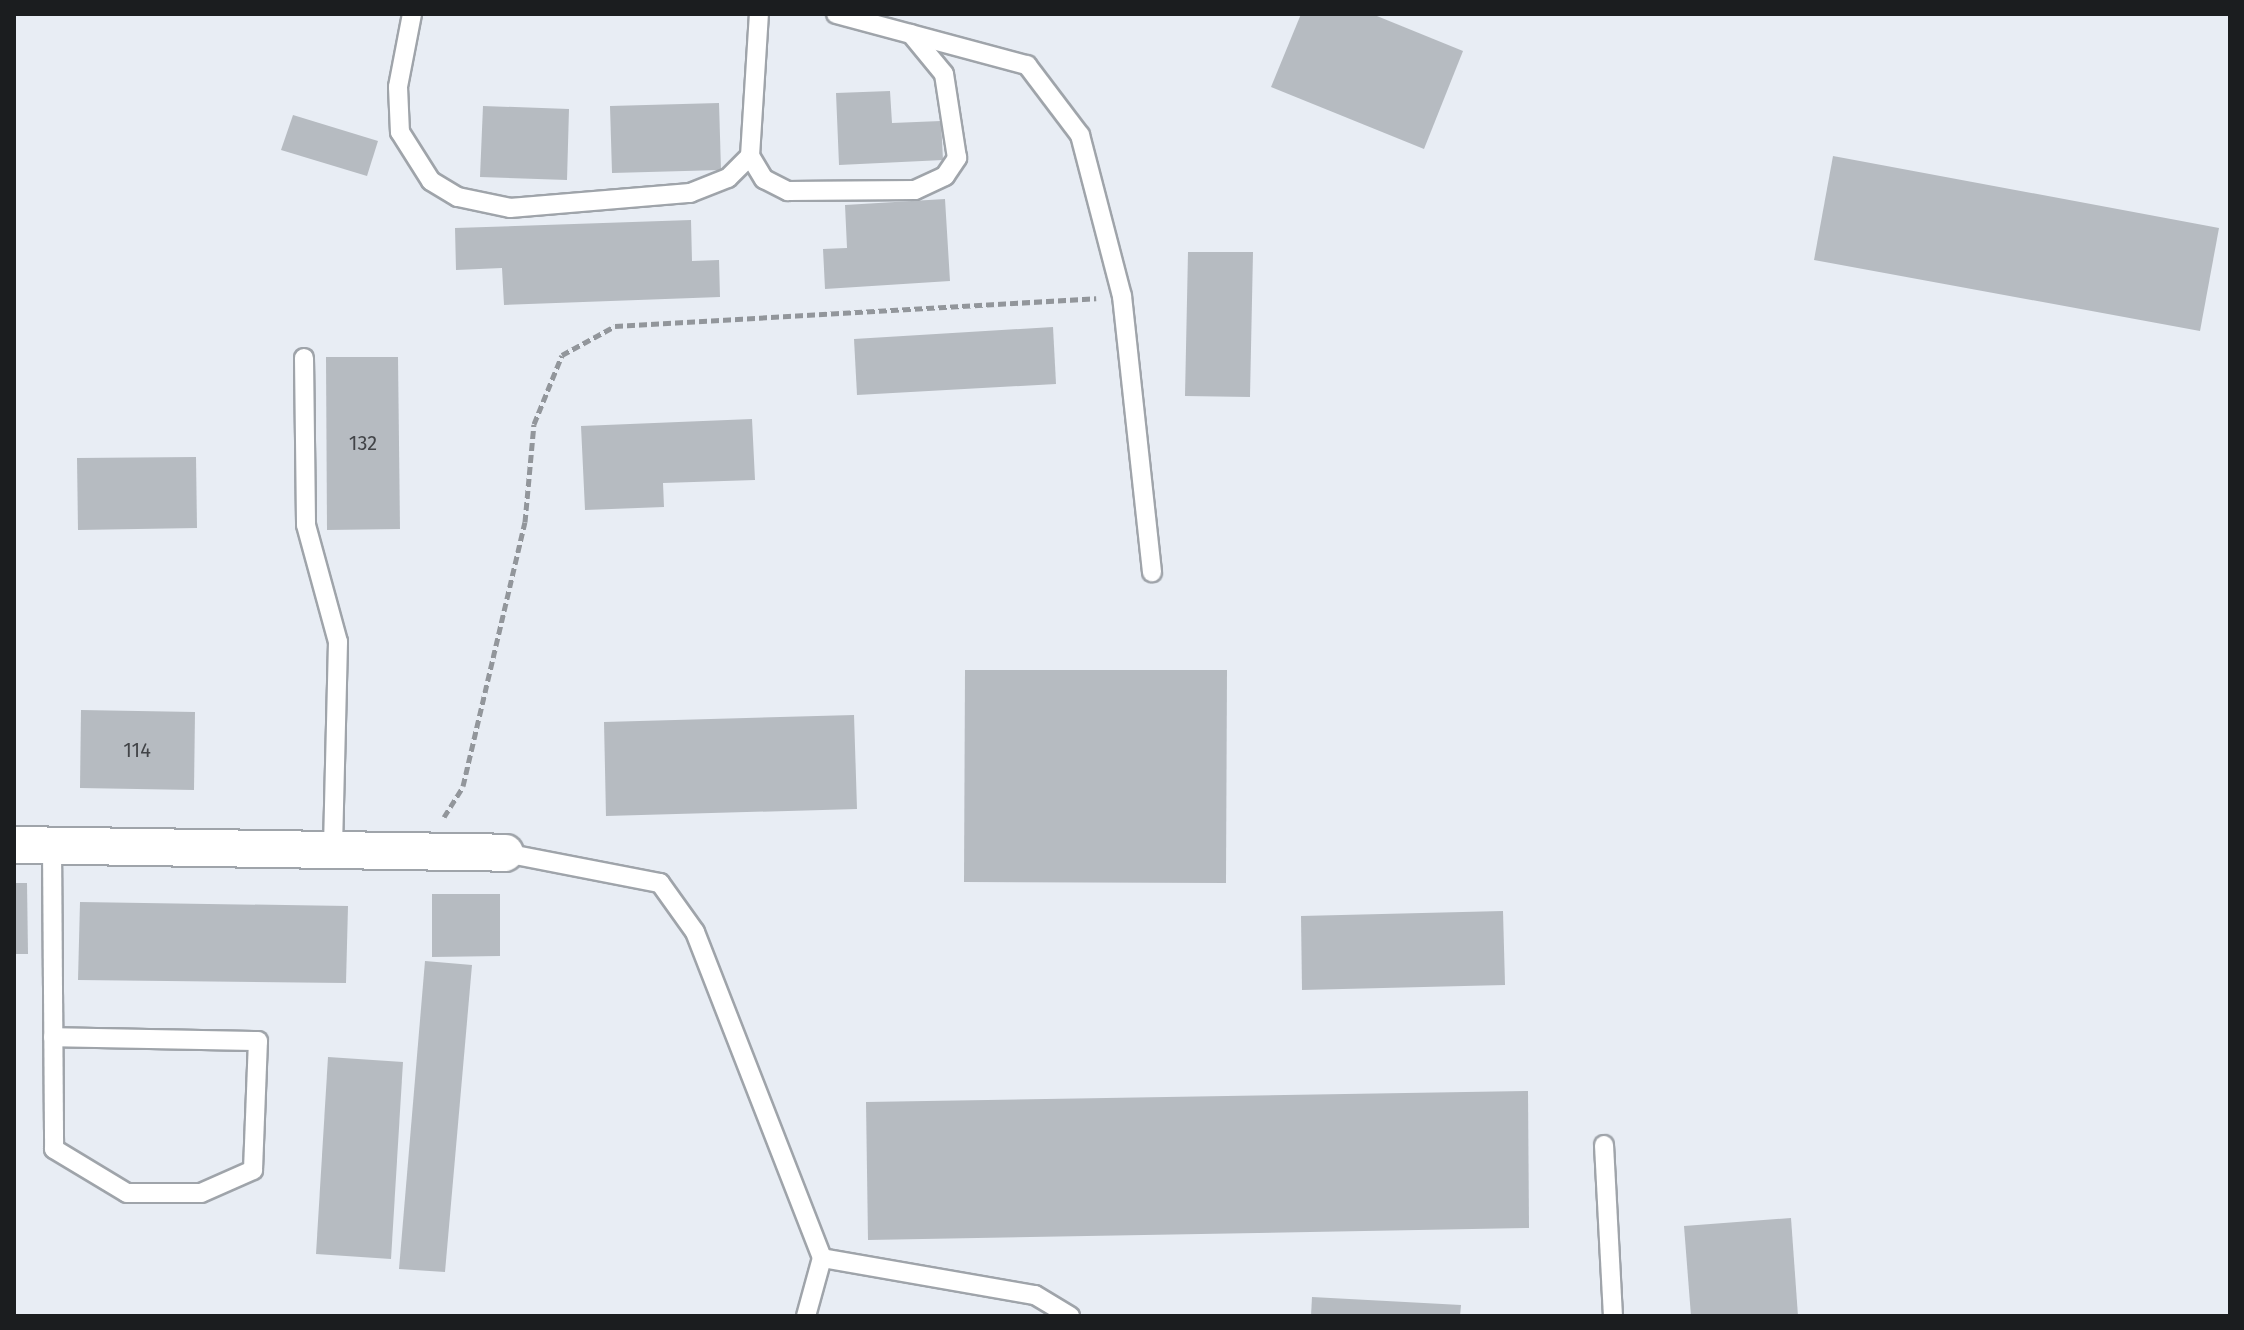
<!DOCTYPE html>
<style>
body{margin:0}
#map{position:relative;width:2244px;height:1330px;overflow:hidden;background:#e8edf4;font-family:"Fira Sans",sans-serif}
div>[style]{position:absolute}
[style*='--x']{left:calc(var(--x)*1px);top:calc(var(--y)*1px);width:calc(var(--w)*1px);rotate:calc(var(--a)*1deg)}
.building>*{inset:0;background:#b6bbc1}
.path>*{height:5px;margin-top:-2.5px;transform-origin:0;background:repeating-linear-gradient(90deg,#92969b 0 8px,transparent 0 12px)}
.roads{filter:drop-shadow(2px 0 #9fa4aa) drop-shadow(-2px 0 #9fa4aa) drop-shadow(0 2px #9fa4aa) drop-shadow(0 -2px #9fa4aa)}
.lane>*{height:18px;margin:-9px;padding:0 9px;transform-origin:9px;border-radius:9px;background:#fff}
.street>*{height:36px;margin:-18px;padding:0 18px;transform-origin:18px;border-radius:18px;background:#fff}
span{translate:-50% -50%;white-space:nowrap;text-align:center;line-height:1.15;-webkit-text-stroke:7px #f7fafe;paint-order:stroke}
.number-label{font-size:20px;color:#424448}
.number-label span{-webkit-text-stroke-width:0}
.frame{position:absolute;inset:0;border:16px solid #1b1d1f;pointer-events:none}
</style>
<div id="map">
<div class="building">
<div style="clip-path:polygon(1301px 14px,1372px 14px,1463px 51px,1424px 149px,1271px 87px)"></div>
<div style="clip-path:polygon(890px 91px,892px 123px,941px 121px,943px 160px,839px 165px,836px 93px)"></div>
<div style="clip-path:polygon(719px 103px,721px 170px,612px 173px,610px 106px)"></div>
<div style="clip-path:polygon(483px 106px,569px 109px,567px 180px,480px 177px)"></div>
<div style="clip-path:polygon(293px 115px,378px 141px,367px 176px,281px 150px)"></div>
<div style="clip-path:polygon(1833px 156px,2219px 228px,2200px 331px,1814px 260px)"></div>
<div style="clip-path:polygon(945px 199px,950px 281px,825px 289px,823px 249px,847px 248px,845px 205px)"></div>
<div style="clip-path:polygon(691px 220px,692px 261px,719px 260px,720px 297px,504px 305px,502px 268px,456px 270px,455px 228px)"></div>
<div style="clip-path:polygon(1188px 252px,1253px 252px,1250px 397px,1185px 396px)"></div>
<div style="clip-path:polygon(1053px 327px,1056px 384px,857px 395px,854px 339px)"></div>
<div style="clip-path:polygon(326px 357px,398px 357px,400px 529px,327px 530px)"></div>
<div style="clip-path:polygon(752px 419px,755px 480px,663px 483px,664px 507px,585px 510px,581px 426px)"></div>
<div style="clip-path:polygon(196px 457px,197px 528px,78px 530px,77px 458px)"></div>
<div style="clip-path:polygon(965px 670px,1227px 670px,1226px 883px,964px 882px)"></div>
<div style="clip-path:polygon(81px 710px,195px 712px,194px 790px,80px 788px)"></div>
<div style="clip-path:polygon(854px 715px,857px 809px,606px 816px,604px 722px)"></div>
<div style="clip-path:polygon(14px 883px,27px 883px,28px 954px,14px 954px)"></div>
<div style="clip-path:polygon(432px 894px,500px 894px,500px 956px,432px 957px)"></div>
<div style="clip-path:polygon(80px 902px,348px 906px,346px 983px,78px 980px)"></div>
<div style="clip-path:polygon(1503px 911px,1505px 985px,1302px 990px,1301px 916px)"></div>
<div style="clip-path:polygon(425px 961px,472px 965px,445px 1272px,399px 1269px)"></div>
<div style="clip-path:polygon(328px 1057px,403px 1062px,391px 1259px,316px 1254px)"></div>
<div style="clip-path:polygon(1528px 1091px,1529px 1228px,868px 1240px,866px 1102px)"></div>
<div style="clip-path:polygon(1791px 1218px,1798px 1316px,1691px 1316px,1684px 1226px)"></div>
<div style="clip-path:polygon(1312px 1297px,1461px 1305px,1460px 1316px,1311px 1316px)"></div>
</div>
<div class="path">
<div style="--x:444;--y:817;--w:36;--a:-58"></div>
<div style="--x:463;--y:786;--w:271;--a:-76.8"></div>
<div style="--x:525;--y:522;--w:98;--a:-84.8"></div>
<div style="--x:534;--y:424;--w:74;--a:-67.9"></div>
<div style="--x:562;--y:355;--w:60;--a:-28.7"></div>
<div style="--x:615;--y:326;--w:482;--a:-3.3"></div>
</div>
<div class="roads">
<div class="lane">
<div style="--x:412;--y:14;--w:74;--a:100.9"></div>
<div style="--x:398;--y:87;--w:45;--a:87.5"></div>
<div style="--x:400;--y:132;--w:58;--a:57.7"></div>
<div style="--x:431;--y:181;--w:31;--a:31"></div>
<div style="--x:458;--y:197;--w:53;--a:11.9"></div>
<div style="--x:510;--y:208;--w:181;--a:-4.8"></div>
<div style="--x:690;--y:193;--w:41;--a:-21.5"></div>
<div style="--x:728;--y:178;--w:31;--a:-45"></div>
<div style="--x:750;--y:156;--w:142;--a:-86.4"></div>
<div style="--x:836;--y:14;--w:198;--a:15"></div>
<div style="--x:1027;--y:65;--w:88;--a:52.9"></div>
<div style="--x:1080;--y:135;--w:166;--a:75.4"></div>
<div style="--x:1122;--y:296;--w:278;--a:83.8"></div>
<div style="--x:750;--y:156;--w:27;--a:59"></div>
<div style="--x:764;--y:179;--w:27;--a:27"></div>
<div style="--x:788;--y:191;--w:127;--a:-0.5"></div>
<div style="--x:915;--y:190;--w:33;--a:-25"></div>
<div style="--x:945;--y:176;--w:22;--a:-56"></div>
<div style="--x:957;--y:158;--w:85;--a:-98.8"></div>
<div style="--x:944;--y:74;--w:52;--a:-129.5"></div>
<div style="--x:304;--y:358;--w:167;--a:89.3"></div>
<div style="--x:306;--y:525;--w:121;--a:74.7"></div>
<div style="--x:338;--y:642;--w:209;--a:91.4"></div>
<div style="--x:52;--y:846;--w:303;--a:89.6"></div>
<div style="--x:54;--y:1149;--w:85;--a:31.1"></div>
<div style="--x:127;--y:1193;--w:74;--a:0"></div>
<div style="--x:201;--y:1193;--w:57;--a:-23.9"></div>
<div style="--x:253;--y:1170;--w:129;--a:-87.8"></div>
<div style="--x:258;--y:1041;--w:205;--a:-178.9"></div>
<div style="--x:505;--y:853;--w:158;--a:11"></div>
<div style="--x:660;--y:883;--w:60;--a:54.5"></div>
<div style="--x:695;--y:932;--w:350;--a:68.7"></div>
<div style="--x:822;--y:1258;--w:60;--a:105.4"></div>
<div style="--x:1604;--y:1145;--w:171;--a:87"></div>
<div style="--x:822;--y:1258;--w:216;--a:9.9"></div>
<div style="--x:1035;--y:1295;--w:41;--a:31"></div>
</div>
<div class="street">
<div style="--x:14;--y:845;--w:491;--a:0.9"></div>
</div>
</div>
<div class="number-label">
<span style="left:363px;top:443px">132</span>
<span style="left:137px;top:750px">114</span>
</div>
<div class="frame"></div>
</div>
